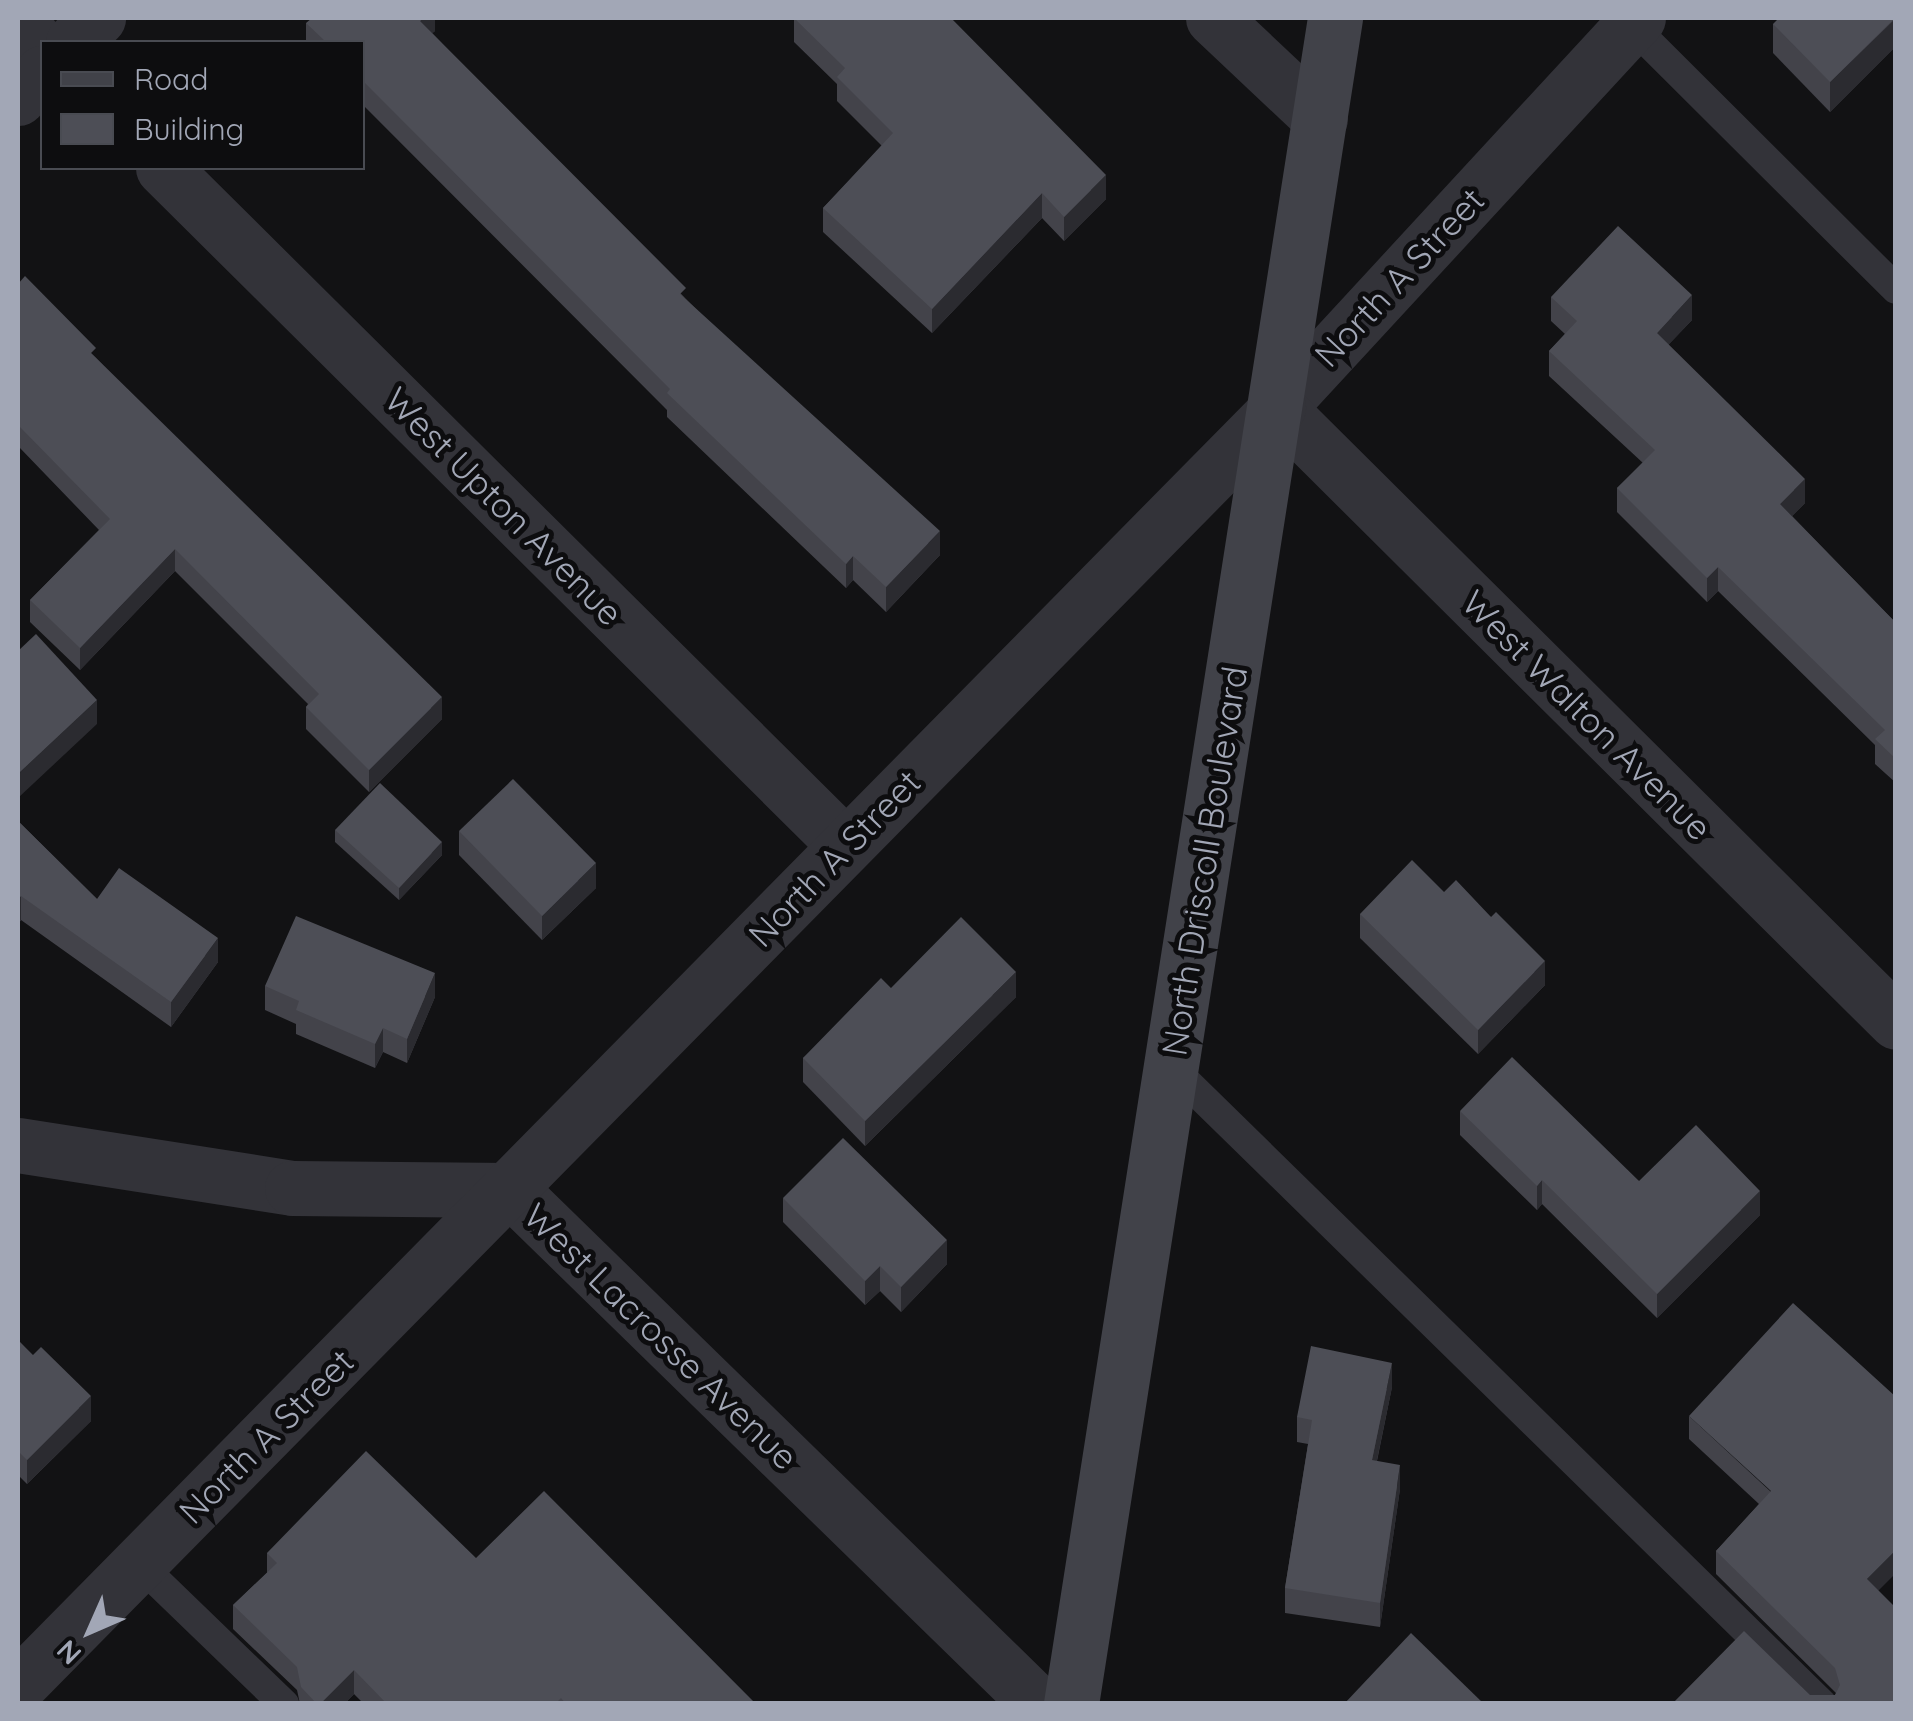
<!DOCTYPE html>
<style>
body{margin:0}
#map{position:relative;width:1913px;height:1721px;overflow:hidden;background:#121214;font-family:Quicksand,sans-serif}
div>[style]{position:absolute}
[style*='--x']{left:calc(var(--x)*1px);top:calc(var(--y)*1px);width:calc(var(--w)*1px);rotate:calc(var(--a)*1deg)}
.service>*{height:30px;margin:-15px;padding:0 15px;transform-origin:15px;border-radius:15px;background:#333339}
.minor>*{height:55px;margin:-27.5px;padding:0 27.5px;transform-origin:27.5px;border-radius:27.5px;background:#333339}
.tertiary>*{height:55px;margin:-27.5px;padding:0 27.5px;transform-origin:27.5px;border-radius:27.5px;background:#333339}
.secondary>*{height:55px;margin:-27.5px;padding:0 27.5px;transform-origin:27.5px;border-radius:27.5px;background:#414249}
.wall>*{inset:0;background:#43434a}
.shaded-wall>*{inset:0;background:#2b2b30}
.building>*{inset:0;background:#4d4e56}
span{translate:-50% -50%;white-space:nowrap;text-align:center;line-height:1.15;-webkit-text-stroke:10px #0d0d0f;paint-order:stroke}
.street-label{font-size:35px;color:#a2a7b6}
.frame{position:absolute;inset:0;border:20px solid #a2a7b6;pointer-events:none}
.legend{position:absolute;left:40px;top:40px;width:325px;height:130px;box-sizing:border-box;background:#0d0d0f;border:2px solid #494b52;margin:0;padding:12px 18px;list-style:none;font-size:30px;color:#a2a7b6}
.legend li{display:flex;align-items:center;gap:20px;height:50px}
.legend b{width:50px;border:2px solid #494b52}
.north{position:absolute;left:40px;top:1581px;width:100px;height:100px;-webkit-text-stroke:8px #0d0d0f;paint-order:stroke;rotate:225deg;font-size:28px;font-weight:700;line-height:40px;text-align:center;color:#a2a7b6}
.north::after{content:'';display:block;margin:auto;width:35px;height:45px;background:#a2a7b6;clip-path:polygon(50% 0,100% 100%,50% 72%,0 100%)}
</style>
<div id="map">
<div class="service">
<div style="--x:1631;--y:25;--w:374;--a:44.9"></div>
<div style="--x:1171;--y:1067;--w:911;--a:44.38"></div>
<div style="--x:139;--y:1564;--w:202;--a:44"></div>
</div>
<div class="minor">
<div style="--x:1213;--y:18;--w:147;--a:43.3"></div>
<div style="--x:1638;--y:18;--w:531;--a:132.71"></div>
<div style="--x:1278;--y:408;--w:871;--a:44.81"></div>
<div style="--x:18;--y:22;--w:35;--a:47"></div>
<div style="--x:73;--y:42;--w:35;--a:-44"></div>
<div style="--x:18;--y:98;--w:35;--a:-46"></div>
<div style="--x:163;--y:168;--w:961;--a:44.79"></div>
<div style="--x:18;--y:1145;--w:277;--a:8.9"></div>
<div style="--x:292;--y:1188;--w:219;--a:0.5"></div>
<div style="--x:511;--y:1190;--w:736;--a:44.28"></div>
</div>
<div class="tertiary">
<div style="--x:18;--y:1686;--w:1795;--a:-45.41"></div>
</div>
<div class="secondary">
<div style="--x:1071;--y:1704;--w:1707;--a:-81.1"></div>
</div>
<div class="wall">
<div style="clip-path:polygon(435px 18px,435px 31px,432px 33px,686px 299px,940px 555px,886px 612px,853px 580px,846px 588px,667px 417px,667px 410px,362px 104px,362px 42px,306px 42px,306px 23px)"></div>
<div style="clip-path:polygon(794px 18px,1106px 199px,1064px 241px,1042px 218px,932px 333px,823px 232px,823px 208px,882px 146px,837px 101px,837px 84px,794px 42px)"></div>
<div style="clip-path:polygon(1896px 18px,1896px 46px,1830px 112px,1773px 53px,1773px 24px)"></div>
<div style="clip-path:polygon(18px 284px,96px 358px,442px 719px,369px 792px,306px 729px,306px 707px,308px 704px,175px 571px,80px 670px,30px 622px,30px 600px,99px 530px,19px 447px,18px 449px)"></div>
<div style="clip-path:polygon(1551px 297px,1692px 320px,1668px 345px,1805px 503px,1792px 516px,1896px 623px,1896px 783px,1875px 764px,1875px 745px,1718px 591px,1707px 602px,1617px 512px,1617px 488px,1643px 463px,1549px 376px,1549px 351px,1565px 334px,1551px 321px)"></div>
<div style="clip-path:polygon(18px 821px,97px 899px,218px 962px,171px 1027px,21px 920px,18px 924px)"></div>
<div style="clip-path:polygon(335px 830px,442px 855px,399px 900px,335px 842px)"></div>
<div style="clip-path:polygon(459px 831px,596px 888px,542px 940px,459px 855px)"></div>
<div style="clip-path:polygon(1444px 892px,1491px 917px,1545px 985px,1478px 1054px,1360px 938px,1360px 914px)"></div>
<div style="clip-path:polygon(265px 986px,435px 997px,407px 1063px,383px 1052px,375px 1068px,296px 1034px,296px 1024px,265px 1010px)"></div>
<div style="clip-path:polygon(891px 988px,1016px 997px,865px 1146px,803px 1082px,803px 1058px)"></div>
<div style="clip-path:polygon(1460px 1111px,1639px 1181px,1760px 1215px,1657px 1318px,1542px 1204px,1537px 1210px,1460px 1135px)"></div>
<div style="clip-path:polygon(783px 1198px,947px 1264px,901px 1312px,880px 1291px,865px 1305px,783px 1222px)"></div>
<div style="clip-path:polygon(18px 1340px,91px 1421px,27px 1484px,18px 1475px)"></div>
<div style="clip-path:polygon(1392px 1387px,1377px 1461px,1400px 1489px,1380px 1627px,1285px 1613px,1285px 1588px,1308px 1444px,1297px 1442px,1297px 1417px)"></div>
<div style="clip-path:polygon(1689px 1416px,1878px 1591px,1896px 1704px,1810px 1695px,1835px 1695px,1836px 1693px,1716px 1574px,1716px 1551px,1759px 1504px,1689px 1439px)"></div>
<div style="clip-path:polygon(267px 1553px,476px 1558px,756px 1704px,364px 1704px,354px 1694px,344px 1704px,300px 1704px,297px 1690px,233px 1629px,233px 1605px,267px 1573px)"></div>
</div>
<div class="shaded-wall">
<div style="clip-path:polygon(423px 18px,435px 18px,435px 31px,420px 45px,420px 21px)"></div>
<div style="clip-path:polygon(1896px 18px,1896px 46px,1830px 112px,1830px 82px)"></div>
<div style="clip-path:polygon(1106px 175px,1106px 199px,1064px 241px,1064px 217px)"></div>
<div style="clip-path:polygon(1042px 193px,1042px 218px,932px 333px,932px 309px)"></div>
<div style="clip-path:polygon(1692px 295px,1692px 320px,1657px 357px,1657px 333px)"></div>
<div style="clip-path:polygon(19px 426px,19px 447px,18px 449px,18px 427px)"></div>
<div style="clip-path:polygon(1805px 479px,1805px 503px,1780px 528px,1780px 504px)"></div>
<div style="clip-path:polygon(940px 531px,940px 555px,886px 612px,886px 587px)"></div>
<div style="clip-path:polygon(175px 549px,175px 571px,80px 670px,80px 648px)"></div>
<div style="clip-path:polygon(853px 556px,853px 580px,846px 588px,846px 564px)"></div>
<div style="clip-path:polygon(1718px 567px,1718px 591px,1707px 602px,1707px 578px)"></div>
<div style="clip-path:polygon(442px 697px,442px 719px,369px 792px,369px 770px)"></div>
<div style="clip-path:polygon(97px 700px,97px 724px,18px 798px,18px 774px)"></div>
<div style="clip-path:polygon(442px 842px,442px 855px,399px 900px,399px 888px)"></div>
<div style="clip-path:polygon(596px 863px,596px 888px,542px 940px,542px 916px)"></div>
<div style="clip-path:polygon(21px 896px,21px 920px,18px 924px,18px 899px)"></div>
<div style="clip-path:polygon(218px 938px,218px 962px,171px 1027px,171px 1002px)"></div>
<div style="clip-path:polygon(1545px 961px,1545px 985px,1478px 1054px,1478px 1030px)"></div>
<div style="clip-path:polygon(1016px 972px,1016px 997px,865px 1146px,865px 1121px)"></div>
<div style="clip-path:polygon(435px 973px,435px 997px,407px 1063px,407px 1039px)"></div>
<div style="clip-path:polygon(383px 1028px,383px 1052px,375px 1068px,375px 1044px)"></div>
<div style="clip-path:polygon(1542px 1180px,1542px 1204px,1537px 1210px,1537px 1186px)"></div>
<div style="clip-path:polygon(1760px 1191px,1760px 1215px,1657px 1318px,1657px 1294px)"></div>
<div style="clip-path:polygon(947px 1240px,947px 1264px,901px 1312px,901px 1287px)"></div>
<div style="clip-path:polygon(880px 1266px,880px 1291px,865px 1305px,865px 1281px)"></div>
<div style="clip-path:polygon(1392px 1363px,1392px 1387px,1372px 1484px,1372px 1460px)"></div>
<div style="clip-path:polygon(91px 1396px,91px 1421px,27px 1484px,27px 1460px)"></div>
<div style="clip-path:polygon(1400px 1465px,1400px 1489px,1380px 1627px,1380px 1603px)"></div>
<div style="clip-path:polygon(1896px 1550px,1896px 1573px,1867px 1602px,1867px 1579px)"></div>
<div style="clip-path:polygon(354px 1670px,354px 1694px,344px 1704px,320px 1704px)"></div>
</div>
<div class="building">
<div style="clip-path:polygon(312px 18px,423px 18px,420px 21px,686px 288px,680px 294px,940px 531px,886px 587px,853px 556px,846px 564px,667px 393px,670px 389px,362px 80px,362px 42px,326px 42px,306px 23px)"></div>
<div style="clip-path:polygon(794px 18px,951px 18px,1106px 175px,1064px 217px,1042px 193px,932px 309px,823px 208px,893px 133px,837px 77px,845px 68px)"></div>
<div style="clip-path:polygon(1779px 18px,1895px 18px,1830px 82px,1773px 24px)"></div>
<div style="clip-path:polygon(1618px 226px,1692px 295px,1657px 333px,1805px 479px,1780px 504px,1896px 623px,1896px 759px,1875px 739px,1885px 730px,1718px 567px,1707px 578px,1617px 488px,1655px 450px,1549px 351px,1577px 321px,1551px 297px)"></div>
<div style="clip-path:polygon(25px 276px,96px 348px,91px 353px,442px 697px,369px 770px,306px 707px,319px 694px,175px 549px,80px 648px,30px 600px,110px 519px,19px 426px,18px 427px,18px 284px)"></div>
<div style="clip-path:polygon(36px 634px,97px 700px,18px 774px,18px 651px)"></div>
<div style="clip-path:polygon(513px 779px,596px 863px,542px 916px,459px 831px)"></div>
<div style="clip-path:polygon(380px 783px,442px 842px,399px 888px,335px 830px)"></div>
<div style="clip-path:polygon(18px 821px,97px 899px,119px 868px,218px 938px,171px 1002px,21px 896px,18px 899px)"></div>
<div style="clip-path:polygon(1412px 860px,1444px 892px,1456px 880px,1491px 917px,1496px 912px,1545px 961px,1478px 1030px,1360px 914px)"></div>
<div style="clip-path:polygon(296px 916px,435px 973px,407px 1039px,383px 1028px,375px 1044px,296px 1010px,299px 1001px,265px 986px)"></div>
<div style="clip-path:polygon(961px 917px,1016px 972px,865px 1121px,803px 1058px,881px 978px,891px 988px)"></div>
<div style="clip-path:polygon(1512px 1057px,1639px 1181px,1696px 1125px,1760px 1191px,1657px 1294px,1542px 1180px,1537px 1186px,1460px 1111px)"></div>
<div style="clip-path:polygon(843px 1138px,947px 1240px,901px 1287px,880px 1266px,865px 1281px,783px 1198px)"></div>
<div style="clip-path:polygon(1793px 1303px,1896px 1397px,1896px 1550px,1867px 1579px,1896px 1608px,1896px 1704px,1672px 1704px,1744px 1631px,1810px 1695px,1835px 1695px,1840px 1685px,1835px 1668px,1716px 1551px,1771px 1491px,1689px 1416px)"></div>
<div style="clip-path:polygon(18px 1340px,33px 1355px,41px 1347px,91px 1396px,27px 1460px,18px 1451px)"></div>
<div style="clip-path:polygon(1311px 1346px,1392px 1363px,1372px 1460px,1400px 1465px,1380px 1603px,1285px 1588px,1312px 1420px,1297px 1417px)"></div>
<div style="clip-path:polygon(366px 1451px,476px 1558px,544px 1491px,756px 1704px,566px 1704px,561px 1698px,555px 1704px,387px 1704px,354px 1670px,320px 1704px,317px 1704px,301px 1687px,297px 1667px,233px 1605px,277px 1563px,267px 1553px)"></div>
<div style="clip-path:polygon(1411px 1633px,1484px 1704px,1344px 1704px)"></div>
</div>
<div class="street-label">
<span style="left:1399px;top:277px;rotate:-47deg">North A Street</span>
<span style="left:504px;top:506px;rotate:45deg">West Upton Avenue</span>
<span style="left:1587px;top:715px;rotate:45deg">West Walton Avenue</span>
<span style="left:834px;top:858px;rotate:-46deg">North A Street</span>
<span style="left:1204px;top:861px;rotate:-81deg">North Driscoll Boulevard</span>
<span style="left:661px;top:1336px;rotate:44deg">West Lacrosse Avenue</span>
<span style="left:266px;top:1436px;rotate:-45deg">North A Street</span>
</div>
<div class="frame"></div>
<ul class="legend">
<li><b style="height:12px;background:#414249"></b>Road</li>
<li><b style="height:28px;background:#4d4e56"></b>Building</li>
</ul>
<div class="north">N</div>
</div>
